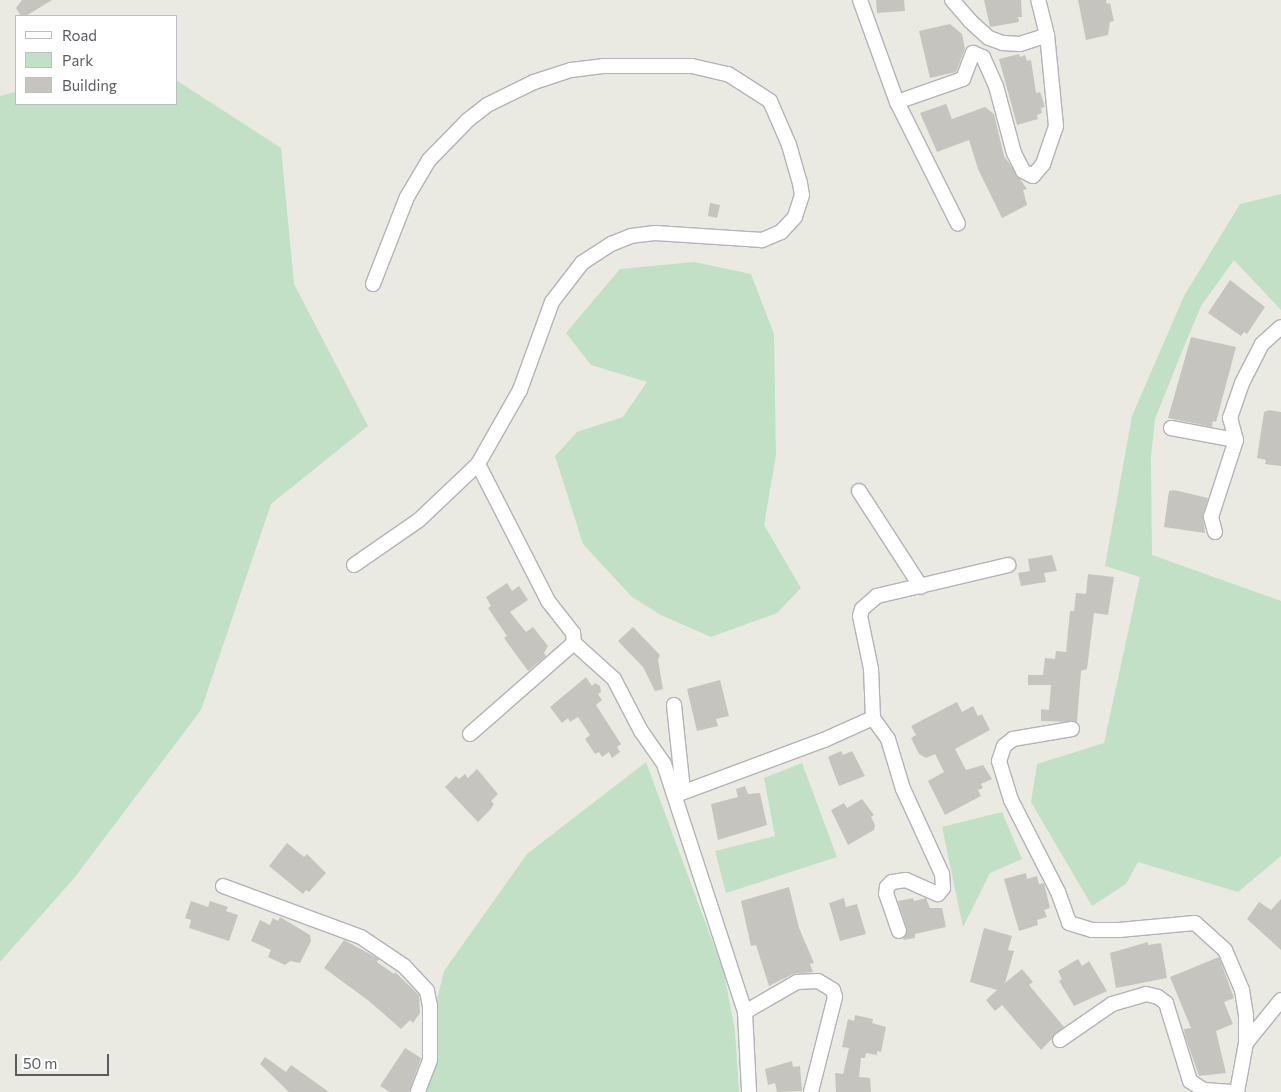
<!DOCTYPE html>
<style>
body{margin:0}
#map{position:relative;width:1281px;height:1092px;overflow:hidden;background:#ebeae2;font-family:Commissioner,sans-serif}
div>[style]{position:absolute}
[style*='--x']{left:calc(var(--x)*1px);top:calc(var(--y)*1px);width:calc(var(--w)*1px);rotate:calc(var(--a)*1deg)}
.green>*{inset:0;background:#c1e0c5}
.building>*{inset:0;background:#c6c4be}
.roads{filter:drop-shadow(1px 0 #b2b3b7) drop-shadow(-1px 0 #b2b3b7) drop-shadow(0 1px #b2b3b7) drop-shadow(0 -1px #b2b3b7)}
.street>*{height:14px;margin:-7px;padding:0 7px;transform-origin:7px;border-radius:7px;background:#fff}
span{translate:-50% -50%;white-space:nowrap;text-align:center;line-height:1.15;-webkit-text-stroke:4px #fff;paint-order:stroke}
.legend{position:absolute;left:15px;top:15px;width:162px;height:90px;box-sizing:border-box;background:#fff;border:1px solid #bdbebf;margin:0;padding:6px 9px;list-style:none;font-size:15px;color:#5a5c60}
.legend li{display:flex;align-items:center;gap:10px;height:25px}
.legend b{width:25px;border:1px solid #bdbebf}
.scale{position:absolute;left:15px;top:1054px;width:94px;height:22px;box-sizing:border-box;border:2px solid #5a5c60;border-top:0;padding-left:6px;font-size:15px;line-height:18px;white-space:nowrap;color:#5a5c60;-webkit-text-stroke:4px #fff;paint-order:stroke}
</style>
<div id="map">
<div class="green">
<div style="clip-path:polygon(176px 80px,281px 148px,294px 284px,368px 426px,271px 504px,201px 710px,75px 877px,0 962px,0 96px,16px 92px,16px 104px,176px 104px)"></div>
<div style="clip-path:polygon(1281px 194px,1281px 310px,1234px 260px,1201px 306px,1181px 354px,1155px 419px,1151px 457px,1152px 555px,1281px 601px,1281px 856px,1238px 892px,1138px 862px,1126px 884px,1092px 906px,1031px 802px,1037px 764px,1104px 743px,1140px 577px,1105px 566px,1132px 416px,1184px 296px,1240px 204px)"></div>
<div style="clip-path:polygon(694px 262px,751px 274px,774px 334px,776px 455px,764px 525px,801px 588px,777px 613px,711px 637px,661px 615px,632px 597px,583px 544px,555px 456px,577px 432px,623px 417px,647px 382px,591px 365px,566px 333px,620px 269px)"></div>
<div style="clip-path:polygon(646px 762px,724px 973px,735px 1031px,739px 1092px,415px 1092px,444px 971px,527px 854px)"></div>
<div style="clip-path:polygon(802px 763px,837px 857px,726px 893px,715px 851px,775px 836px,764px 778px)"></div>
<div style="clip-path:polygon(1002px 812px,1022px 859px,990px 873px,963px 927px,942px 827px)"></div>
</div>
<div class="building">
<div style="clip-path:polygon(22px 0,52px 0,26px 16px,21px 16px,16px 8px)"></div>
<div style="clip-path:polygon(876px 0,904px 0,905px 11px,877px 13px)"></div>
<div style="clip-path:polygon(984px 0,1021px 0,1022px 17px,1018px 17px,1019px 22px,990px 27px)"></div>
<div style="clip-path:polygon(1078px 0,1106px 0,1107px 4px,1110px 3px,1114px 21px,1110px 22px,1108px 35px,1086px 40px)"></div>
<div style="clip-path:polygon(950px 24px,962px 34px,965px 49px,956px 72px,930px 78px,919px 31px)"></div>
<div style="clip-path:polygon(1019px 54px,1020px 57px,1025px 55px,1027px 61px,1031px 60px,1036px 93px,1040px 92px,1045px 107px,1041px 108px,1042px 113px,1037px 115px,1038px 119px,1017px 125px,999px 59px)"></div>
<div style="clip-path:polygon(946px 104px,952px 119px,985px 107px,994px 114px,1004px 156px,1027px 189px,1023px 190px,1027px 205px,1002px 218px,978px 169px,969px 140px,937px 152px,920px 113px)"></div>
<div style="clip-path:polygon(710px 203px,720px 205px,717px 218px,708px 216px)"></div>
<div style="clip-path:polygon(1230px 280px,1265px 307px,1247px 334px,1244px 332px,1241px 336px,1208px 313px)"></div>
<div style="clip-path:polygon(1191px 337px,1236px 347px,1216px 422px,1213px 421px,1212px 427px,1168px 418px)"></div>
<div style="clip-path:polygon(1269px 410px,1281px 412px,1281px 466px,1265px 464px,1266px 460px,1257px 458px,1264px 412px)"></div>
<div style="clip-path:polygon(1174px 490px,1208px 498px,1203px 515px,1205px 533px,1164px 527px,1169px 491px)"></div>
<div style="clip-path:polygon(1052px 555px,1057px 571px,1044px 573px,1046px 582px,1021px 586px,1018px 573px,1030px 571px,1028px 559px)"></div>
<div style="clip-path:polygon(1088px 574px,1114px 577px,1108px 615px,1094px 613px,1087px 669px,1081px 671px,1077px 722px,1041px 721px,1041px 709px,1049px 710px,1051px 685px,1028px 685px,1028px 675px,1043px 675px,1045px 658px,1055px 659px,1056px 651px,1066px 652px,1070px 611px,1074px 611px,1076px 593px,1086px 594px)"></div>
<div style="clip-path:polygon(507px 583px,512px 591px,519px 586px,528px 600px,510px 612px,526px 632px,533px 627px,548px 646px,544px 653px,546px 656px,528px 671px,504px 638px,507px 636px,488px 608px,491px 606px,486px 597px)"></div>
<div style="clip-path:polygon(633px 627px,660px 655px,658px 660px,663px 689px,655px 691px,643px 667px,618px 641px)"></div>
<div style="clip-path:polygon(586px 677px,592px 686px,595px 683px,600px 686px,601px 692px,598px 694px,602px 700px,596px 705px,621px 744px,617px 747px,620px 752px,612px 758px,609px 752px,602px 757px,599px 752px,595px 754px,585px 739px,590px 735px,578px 717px,570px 722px,568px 718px,562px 723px,550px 707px)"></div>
<div style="clip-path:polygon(720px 680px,729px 716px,716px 719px,718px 726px,697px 731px,687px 689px)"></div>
<div style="clip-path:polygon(957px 702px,962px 712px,973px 706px,978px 716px,982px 714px,990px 730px,955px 749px,966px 770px,983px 765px,992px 779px,981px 784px,983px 788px,978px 790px,981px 796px,945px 815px,928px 781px,944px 772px,935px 754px,926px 758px,919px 754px,911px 738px,916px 735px,911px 726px)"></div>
<div style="clip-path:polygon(841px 751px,843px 755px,852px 751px,865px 776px,839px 786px,828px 757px)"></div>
<div style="clip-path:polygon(477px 769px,498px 794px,491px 801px,494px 804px,490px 810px,478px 822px,445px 787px,456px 776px,459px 779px,465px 774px,468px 778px)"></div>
<div style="clip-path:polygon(745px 786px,748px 794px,760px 793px,767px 825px,718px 840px,711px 804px,738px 797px,736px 789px)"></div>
<div style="clip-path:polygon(862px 799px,874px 815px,871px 817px,875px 825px,874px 830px,848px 845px,831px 810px,844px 803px,847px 808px)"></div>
<div style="clip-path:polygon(287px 843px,304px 857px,307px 854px,326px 873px,309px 892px,306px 890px,303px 894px,269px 866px)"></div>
<div style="clip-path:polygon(1026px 873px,1027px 879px,1037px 876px,1039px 884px,1044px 883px,1050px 908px,1044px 910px,1047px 917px,1037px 920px,1038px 925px,1019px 931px,1004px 879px)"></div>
<div style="clip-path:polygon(789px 887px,799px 928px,814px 963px,810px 964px,813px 972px,793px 974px,769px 986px,756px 945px,751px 946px,741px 901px)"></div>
<div style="clip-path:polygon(844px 898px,846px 907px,857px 904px,866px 934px,840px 941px,829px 903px)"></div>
<div style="clip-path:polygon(913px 898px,914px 901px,926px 898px,930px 908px,942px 908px,946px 927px,915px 934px,915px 938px,903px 940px,907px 929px,898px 901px)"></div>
<div style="clip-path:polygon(1281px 899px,1281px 950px,1247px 919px,1259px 902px,1271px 910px)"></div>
<div style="clip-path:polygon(191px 901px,208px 907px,210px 901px,228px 907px,226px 911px,238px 915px,229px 941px,189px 928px,191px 920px,185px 918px)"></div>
<div style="clip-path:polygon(280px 917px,310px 935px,311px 941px,300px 963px,290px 961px,285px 965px,268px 957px,271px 950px,251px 941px,260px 920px,270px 925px,273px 918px,278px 921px)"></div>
<div style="clip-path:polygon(984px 928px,1012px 936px,1008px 950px,1014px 951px,1005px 983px,1022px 969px,1033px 982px,1029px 985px,1064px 1027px,1041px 1050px,1002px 1005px,995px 1011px,986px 1000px,997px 990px,970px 982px)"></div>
<div style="clip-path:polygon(344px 940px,379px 959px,377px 962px,394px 974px,395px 972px,419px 995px,420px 1013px,413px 1023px,410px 1020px,401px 1029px,369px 1001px,324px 968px)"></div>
<div style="clip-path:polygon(1148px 942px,1148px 945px,1161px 943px,1167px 978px,1116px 988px,1110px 953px)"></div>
<div style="clip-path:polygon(1219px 957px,1234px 998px,1224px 1002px,1233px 1024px,1216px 1031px,1226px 1073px,1199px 1076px,1185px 1036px,1184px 1029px,1191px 1028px,1170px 977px)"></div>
<div style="clip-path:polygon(1078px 959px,1082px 966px,1089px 961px,1107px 991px,1074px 1006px,1059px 981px,1062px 979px,1058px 971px)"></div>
<div style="clip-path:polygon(855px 1015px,873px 1019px,872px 1023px,886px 1027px,881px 1052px,877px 1051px,877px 1055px,866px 1053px,865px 1058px,861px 1058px,859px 1077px,870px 1078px,871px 1092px,836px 1092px,835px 1073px,843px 1074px,849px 1048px,842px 1047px,848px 1019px,854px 1021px)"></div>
<div style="clip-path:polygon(405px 1048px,421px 1058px,409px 1092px,390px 1092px,380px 1086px)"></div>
<div style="clip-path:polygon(265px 1057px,286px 1072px,291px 1065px,329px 1092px,289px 1092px,260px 1064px)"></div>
<div style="clip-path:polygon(792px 1061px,793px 1067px,800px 1066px,802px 1091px,777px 1092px,775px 1083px,768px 1085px,765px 1069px)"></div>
</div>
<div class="roads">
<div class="street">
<div style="--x:860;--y:0;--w:109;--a:70.1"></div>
<div style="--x:897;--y:102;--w:136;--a:63.4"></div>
<div style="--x:952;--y:0;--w:28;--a:49"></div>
<div style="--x:970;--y:21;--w:25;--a:42"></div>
<div style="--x:989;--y:38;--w:15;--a:20"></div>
<div style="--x:1003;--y:43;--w:17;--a:3"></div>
<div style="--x:1020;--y:44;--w:28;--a:-18"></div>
<div style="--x:897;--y:102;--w:70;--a:-19.2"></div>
<div style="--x:963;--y:79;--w:28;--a:-69"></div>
<div style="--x:973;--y:53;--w:11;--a:22"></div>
<div style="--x:983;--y:57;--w:32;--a:66"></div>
<div style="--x:996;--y:86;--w:69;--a:75"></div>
<div style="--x:1014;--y:153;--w:20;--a:63"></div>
<div style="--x:1023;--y:171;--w:11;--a:27"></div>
<div style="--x:1033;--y:176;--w:16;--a:-50"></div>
<div style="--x:1043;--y:164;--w:40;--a:-71.1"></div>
<div style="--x:1056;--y:126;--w:91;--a:-95.6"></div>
<div style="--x:1047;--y:35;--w:36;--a:-104"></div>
<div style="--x:373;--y:284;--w:93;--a:-68.7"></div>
<div style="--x:407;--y:197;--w:43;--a:-59.3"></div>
<div style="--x:429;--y:160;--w:56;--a:-45.7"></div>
<div style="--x:468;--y:120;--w:24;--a:-38"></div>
<div style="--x:487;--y:105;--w:52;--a:-26.1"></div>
<div style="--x:534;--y:82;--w:39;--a:-18"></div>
<div style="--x:571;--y:70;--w:32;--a:-7"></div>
<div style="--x:603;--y:66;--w:89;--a:0"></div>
<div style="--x:692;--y:66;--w:37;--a:13"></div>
<div style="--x:728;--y:74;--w:50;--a:32.7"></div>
<div style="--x:770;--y:101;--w:48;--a:66.6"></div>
<div style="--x:789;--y:145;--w:40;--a:74"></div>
<div style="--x:800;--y:183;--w:12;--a:81"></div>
<div style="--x:802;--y:195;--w:23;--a:108"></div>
<div style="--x:795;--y:217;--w:21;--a:133"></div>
<div style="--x:781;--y:232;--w:21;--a:157"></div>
<div style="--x:762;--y:240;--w:107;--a:-176.3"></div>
<div style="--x:655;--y:233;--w:24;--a:173"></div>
<div style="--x:631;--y:236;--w:22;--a:158"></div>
<div style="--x:611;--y:244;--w:35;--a:147"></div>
<div style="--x:582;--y:263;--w:49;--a:127.6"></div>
<div style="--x:552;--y:302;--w:94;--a:110"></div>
<div style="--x:520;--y:390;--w:85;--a:119.6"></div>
<div style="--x:478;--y:464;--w:154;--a:62.9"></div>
<div style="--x:548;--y:601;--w:41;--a:52"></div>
<div style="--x:573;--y:633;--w:10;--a:84"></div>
<div style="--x:574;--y:643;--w:54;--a:42"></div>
<div style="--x:614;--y:679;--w:59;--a:62.6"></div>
<div style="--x:641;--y:731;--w:40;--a:55.1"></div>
<div style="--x:664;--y:764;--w:261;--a:71.9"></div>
<div style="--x:745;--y:1012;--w:80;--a:87.1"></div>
<div style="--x:1171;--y:428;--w:66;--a:10.5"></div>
<div style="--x:859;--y:491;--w:114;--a:57.1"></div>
<div style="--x:1215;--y:532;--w:16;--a:-105"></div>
<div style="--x:1211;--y:517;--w:81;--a:-72"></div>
<div style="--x:1236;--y:440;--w:23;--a:-105"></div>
<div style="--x:1230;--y:418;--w:37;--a:-71"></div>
<div style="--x:1242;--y:383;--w:44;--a:-62.9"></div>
<div style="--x:1262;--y:344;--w:25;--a:-42"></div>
<div style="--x:354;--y:565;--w:79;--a:-34.7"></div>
<div style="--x:419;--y:520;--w:81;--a:-43.5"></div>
<div style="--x:674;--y:705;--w:86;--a:84"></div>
<div style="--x:1072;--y:729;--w:60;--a:170.4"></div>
<div style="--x:1013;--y:739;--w:11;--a:142"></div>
<div style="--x:1004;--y:746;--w:16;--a:108"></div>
<div style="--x:999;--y:761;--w:41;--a:72.9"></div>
<div style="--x:1011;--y:800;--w:103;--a:62.9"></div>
<div style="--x:1058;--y:892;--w:33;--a:70"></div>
<div style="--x:1069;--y:923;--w:24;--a:17"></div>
<div style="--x:1092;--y:930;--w:27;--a:0"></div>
<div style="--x:1119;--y:930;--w:76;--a:-5.3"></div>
<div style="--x:1195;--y:923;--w:40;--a:42"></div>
<div style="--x:1225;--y:950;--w:43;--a:67"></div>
<div style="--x:1242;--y:990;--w:26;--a:81"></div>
<div style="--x:1246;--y:1016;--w:27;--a:90"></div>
<div style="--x:1246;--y:1043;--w:50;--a:100.4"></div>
<div style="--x:470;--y:734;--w:138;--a:-41.2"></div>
<div style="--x:676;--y:795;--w:158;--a:-20.4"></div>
<div style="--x:824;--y:740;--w:54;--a:-24.2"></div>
<div style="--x:223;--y:886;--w:147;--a:20.3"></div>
<div style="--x:361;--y:937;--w:52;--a:34"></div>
<div style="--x:404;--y:966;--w:34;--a:47"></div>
<div style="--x:427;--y:991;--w:15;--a:79"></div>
<div style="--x:430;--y:1006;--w:54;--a:90"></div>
<div style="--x:430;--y:1060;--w:34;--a:111"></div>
<div style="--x:899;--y:931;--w:39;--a:-109"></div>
<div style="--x:886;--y:894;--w:7;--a:-82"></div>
<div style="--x:887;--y:887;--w:7;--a:-45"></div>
<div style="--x:892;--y:882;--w:14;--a:-8"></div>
<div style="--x:906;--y:880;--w:35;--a:24"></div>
<div style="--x:938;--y:894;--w:8;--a:-50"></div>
<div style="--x:943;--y:888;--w:14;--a:-94"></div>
<div style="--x:942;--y:874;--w:94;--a:-114.6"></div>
<div style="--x:903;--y:789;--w:52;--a:-106.7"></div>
<div style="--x:888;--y:739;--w:26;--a:-126"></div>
<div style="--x:873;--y:718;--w:49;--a:-92.3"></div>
<div style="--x:871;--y:669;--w:54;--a:-101.7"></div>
<div style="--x:860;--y:616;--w:7;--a:-74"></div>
<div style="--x:862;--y:609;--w:20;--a:-41"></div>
<div style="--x:877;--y:596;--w:135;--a:-13.3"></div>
<div style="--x:745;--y:1012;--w:60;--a:-30"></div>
<div style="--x:797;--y:982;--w:21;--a:-3"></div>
<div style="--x:818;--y:981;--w:17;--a:31"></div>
<div style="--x:833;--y:990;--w:7;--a:74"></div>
<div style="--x:835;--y:997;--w:98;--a:104.2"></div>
<div style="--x:1060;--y:1040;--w:63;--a:-34.7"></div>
<div style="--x:1112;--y:1004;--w:35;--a:-16"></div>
<div style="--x:1146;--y:994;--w:12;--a:14"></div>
<div style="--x:1158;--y:997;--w:10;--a:37"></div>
<div style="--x:1166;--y:1003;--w:82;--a:72.9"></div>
<div style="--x:1190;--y:1081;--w:17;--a:33"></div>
<div style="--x:1204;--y:1090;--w:29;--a:4"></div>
<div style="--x:1246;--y:1043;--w:55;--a:-50.9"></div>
</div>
</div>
<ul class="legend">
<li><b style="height:6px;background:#fff"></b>Road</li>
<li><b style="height:14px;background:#c1e0c5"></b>Park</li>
<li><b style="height:14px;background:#c6c4be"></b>Building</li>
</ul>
<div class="scale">50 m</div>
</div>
